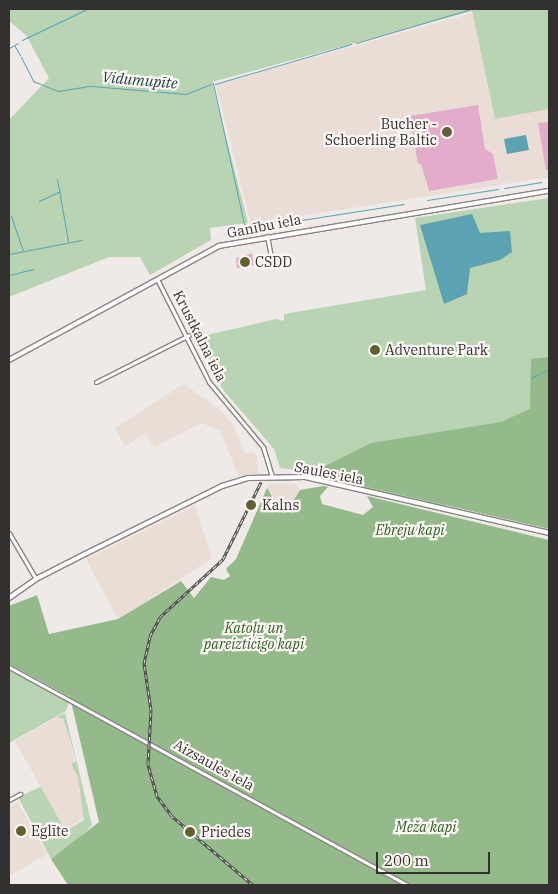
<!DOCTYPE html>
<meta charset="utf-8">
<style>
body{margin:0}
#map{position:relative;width:558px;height:894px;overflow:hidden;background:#efeae7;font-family:"IBM Plex Serif",serif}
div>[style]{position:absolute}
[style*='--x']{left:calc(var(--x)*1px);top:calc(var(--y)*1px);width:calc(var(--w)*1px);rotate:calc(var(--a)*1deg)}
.built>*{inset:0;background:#e9ddd6}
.green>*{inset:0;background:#b8d4b3}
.forest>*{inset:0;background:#94ba8c}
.water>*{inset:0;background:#5ba2b3}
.stream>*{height:1px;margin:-0.5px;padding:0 0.5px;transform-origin:0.5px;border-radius:0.5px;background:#5ba2b3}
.building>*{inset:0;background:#e3accb}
.roads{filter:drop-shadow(1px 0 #898482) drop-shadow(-1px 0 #898482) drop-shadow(0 1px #898482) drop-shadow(0 -1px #898482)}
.minor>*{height:3px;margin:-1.5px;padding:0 1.5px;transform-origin:1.5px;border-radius:1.5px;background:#fff}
.tertiary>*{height:4px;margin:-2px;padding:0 2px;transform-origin:2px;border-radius:2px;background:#fff}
.rail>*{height:3px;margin-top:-1.5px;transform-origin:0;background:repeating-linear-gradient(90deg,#fcf7f4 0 4px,#4d4b4a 0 8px);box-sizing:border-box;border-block:1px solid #4d4b4a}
.dots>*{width:14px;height:14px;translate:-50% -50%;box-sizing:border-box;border:2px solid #fcf7f4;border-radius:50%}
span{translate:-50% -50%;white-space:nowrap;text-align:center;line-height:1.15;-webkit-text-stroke:4.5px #fcf7f4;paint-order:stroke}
.poi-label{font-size:14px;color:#333130}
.right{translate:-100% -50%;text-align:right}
.left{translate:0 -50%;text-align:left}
.street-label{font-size:14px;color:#333130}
.park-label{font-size:14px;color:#2f6024;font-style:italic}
.water-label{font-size:15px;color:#183a42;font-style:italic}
.frame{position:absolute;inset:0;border:10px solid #333130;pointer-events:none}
.scale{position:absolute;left:376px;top:852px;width:114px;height:22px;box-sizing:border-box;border:2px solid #333130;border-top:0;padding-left:6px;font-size:15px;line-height:18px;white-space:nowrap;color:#333130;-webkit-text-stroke:4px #fcf7f4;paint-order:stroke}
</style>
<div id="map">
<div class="built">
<div style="clip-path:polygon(472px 13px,495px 119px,549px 109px,549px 177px,251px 224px,216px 85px)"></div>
<div style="clip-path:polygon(184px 384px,220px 410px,234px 426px,245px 454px,252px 452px,257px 456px,258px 473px,239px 477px,220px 430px,201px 423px,154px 447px,145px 433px,125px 447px,115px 428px)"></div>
<div style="clip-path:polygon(270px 483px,296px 484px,300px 490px,287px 511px,279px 511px,267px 488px)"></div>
<div style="clip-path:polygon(195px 506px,212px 558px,118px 620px,86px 559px)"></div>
<div style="clip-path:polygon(57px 717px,62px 718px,70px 739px,86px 816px,68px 829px,64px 828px,15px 741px)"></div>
<div style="clip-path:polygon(18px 803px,47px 854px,9px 876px,9px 808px)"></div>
</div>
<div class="green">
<div style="clip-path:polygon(9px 9px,549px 9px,549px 109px,495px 119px,472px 11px,212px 82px,248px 223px,210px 228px,211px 240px,150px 275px,140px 257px,109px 257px,9px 297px,9px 120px,49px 78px,26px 35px,9px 21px)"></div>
<div style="clip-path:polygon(549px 198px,549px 431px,471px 480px,445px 506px,327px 480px,318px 472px,280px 468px,274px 449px,224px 391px,194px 338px,276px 319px,284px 321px,284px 314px,426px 290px,415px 218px)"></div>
<div style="clip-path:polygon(9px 670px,69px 702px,66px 711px,9px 743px)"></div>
<div style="clip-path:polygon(65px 713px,92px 825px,73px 845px,51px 859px,18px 797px,41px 787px,64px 828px,69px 829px,84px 820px,78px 777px,71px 764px,76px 761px,70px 739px,63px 719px,57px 717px)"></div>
</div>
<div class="forest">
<div style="clip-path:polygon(549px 357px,549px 529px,345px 482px,317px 470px,371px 443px,501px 422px,530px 409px,531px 359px)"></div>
<div style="clip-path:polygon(323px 486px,328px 487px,320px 496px,322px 504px,363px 515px,373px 507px,367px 496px,549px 540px,549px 885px,68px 885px,51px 859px,99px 822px,70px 697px,9px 664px,9px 606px,37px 595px,49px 634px,118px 619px,181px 581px,194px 598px,211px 577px,224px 580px,230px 576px,226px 569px,236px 559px,267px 488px,280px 511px,287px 511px,300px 490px)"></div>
</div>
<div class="water">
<div style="clip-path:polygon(526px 135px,529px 150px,507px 154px,504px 139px)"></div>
<div style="clip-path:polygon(472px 214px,480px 233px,510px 231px,512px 252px,500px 260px,470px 268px,467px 294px,444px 304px,420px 225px)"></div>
</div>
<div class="stream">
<div style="--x:22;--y:40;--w:72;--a:-25.5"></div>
<div style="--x:356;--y:43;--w:120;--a:-16.5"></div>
<div style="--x:14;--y:45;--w:12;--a:59"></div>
<div style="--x:9;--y:48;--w:10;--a:-29"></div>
<div style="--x:21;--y:57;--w:27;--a:63"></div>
<div style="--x:33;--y:81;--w:27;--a:22"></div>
<div style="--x:58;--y:91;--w:33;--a:-9"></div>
<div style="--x:91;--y:86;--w:95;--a:4.8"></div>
<div style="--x:186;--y:94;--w:29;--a:-22"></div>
<div style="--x:213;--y:83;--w:144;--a:77.6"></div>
<div style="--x:244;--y:224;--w:9;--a:21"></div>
<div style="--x:215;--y:84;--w:142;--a:-16.4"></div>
<div style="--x:57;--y:179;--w:63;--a:79.9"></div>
<div style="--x:548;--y:181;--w:1;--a:0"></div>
<div style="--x:504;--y:188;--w:38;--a:-9"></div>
<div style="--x:427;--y:200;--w:72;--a:-8.8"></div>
<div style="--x:39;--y:201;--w:23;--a:-25"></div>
<div style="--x:11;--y:216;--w:36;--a:71"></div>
<div style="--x:295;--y:221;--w:110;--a:-8.9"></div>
<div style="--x:9;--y:254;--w:74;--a:-10.9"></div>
<div style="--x:9;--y:275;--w:25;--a:-14"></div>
<div style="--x:531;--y:378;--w:20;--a:-27"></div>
</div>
<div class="building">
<div style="clip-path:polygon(478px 105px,485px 149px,493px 154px,498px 179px,429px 191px,421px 164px,418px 164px,410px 116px)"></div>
<div style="clip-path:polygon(549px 122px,549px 170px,546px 170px,538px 123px)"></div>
<div style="clip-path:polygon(252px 253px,254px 265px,237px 268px,236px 258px)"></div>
</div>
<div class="roads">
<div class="minor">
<div style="--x:267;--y:236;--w:26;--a:79"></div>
<div style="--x:157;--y:279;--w:115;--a:63.2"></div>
<div style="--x:209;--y:382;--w:85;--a:50.3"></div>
<div style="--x:263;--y:447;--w:30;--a:73"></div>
<div style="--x:96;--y:382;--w:104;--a:-26.8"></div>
<div style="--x:9;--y:533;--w:53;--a:59.6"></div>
<div style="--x:9;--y:667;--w:454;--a:28.7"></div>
<div style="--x:9;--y:800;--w:13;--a:-29"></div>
</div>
<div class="tertiary">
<div style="--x:9;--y:360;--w:239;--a:-28.5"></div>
<div style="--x:219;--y:246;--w:335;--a:-9.5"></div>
<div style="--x:9;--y:598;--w:33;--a:-35"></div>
<div style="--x:36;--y:579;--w:55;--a:-27"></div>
<div style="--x:85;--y:554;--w:153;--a:-26.4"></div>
<div style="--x:222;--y:486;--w:27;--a:-17"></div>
<div style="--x:248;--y:478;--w:57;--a:-1"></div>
<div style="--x:305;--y:477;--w:250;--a:12.9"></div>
</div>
</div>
<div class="rail">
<div style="--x:253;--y:885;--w:106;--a:-139.6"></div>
<div style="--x:172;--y:816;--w:25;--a:-127"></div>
<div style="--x:157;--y:796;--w:33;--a:-106"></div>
<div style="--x:148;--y:764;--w:54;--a:-86.8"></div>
<div style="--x:151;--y:710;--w:48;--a:-98.5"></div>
<div style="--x:144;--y:663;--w:28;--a:-77"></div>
<div style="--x:150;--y:636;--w:21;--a:-62"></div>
<div style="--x:160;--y:617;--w:86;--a:-42.6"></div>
<div style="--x:223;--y:559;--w:86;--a:-63.7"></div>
</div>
<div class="dots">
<div style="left:447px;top:132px;background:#62602d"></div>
<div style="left:245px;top:262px;background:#62602d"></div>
<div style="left:375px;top:350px;background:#62602d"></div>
<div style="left:251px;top:505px;background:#62602d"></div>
<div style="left:21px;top:831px;background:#62602d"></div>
<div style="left:190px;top:832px;background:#62602d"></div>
</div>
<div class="poi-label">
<span class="right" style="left:437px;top:132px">Bucher -<br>Schoerling Baltic</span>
<span class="left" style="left:255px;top:262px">CSDD</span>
<span class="left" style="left:385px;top:350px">Adventure Park</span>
<span class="left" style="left:262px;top:505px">Kalns</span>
<span class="left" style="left:31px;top:831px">Eglīte</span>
<span class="left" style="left:201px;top:832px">Priedes</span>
</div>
<div class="street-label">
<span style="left:264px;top:226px;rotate:-11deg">Ganību iela</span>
<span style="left:200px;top:336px;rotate:63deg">Krustkalna iela</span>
<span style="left:329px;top:473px;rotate:11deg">Saules iela</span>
<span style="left:214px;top:765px;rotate:29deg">Aizsaules iela</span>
</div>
<div class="park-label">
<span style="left:410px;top:530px">Ebreju kapi</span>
<span style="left:254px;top:636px">Katoļu un<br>pareizticīgo kapi</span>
<span style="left:426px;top:827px">Meža kapi</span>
</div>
<div class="water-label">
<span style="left:140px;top:80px;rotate:5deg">Vidumupīte</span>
</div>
<div class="frame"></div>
<div class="scale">200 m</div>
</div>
